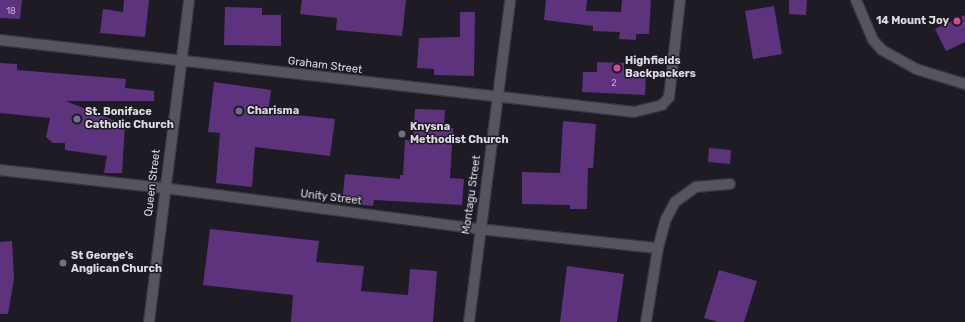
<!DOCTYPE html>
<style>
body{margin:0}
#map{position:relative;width:965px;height:322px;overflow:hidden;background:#1e1b25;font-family:Rubik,sans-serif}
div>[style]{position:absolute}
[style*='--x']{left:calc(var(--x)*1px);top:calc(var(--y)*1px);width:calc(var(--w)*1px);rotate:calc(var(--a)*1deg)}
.building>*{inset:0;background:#5d337d}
.roads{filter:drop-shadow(1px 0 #37353c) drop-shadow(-1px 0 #37353c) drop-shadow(0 1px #37353c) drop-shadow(0 -1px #37353c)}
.minor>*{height:10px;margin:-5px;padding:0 5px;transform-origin:5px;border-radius:5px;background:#57535f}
.dots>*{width:11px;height:11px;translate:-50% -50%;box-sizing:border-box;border:2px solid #1e1b25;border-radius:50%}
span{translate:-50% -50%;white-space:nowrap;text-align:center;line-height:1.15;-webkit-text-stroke:3px #1e1b25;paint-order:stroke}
.number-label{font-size:9px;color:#bcb0c8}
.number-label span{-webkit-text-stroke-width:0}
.poi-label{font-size:11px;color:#dcdae1;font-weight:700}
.right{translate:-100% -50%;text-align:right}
.left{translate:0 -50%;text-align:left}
.street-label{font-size:11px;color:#dcdae1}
</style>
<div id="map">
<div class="building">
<div style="clip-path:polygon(0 0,22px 0,20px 19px,0 18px)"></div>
<div style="clip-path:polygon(124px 0,149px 0,145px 37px,100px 33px,103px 9px,123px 12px)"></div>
<div style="clip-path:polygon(302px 0,406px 0,402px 36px,336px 30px,337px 18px,300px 14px)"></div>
<div style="clip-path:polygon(546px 0,587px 0,586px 11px,621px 12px,622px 0,651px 0,649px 34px,636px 34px,636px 40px,619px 39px,620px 32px,593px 31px,593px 26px,544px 20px)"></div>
<div style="clip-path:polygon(789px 0,807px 0,806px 15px,789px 14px)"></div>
<div style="clip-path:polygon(774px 6px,782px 54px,753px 59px,745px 11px)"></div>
<div style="clip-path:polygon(225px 7px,262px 8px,262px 15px,281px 15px,281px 46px,224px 45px)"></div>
<div style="clip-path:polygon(460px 12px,475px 12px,474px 76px,434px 75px,434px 69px,417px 68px,419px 38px,460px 37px)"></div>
<div style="clip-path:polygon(965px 15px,965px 42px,946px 51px,935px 29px)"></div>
<div style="clip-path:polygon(597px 62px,624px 63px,624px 74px,646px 75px,645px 95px,582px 92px,583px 72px,597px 72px)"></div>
<div style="clip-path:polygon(0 63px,17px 64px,17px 70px,126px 79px,125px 88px,154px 91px,154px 101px,66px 101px,125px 125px,122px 173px,104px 173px,107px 156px,65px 150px,65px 143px,53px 143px,46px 137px,50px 118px,0 113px)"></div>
<div style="clip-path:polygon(214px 82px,271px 90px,268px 112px,335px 119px,330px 156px,255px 147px,252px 187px,216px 183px,220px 133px,208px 132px)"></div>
<div style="clip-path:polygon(415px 109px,445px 110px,444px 127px,453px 128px,450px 178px,464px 179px,462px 205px,374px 200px,373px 206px,342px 203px,345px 174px,400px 179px,400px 175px,403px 175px,405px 140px,413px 141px)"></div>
<div style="clip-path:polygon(563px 121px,596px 124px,593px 168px,588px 168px,587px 209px,570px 209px,570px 205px,522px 204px,522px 172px,560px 173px)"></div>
<div style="clip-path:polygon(709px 148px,731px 150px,730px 164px,708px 162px)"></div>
<div style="clip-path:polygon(210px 229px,319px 241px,316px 262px,364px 266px,361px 291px,408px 295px,410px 269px,437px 271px,433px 322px,291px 322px,293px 295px,203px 285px)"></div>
<div style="clip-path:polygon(12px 241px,14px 279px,8px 314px,0 314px,0 242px)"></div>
<div style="clip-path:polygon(567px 266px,624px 274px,617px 322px,560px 322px)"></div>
<div style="clip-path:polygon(719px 270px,757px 281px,744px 322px,718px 322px,704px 318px)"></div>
</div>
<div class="roads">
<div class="minor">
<div style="--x:856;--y:0;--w:43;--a:67"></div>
<div style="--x:873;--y:40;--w:13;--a:48"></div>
<div style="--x:882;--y:50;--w:39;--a:29"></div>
<div style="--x:916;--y:69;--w:51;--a:17"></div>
<div style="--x:0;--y:40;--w:638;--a:6.48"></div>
<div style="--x:634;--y:112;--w:29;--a:-14"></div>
<div style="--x:662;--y:105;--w:11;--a:-49"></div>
<div style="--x:669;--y:97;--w:98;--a:-83.5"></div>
<div style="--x:0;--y:170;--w:165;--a:6.3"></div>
<div style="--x:164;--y:188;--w:318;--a:7.4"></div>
<div style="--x:479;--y:229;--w:180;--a:6.1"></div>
<div style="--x:149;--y:322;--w:324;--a:-82.9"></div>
<div style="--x:469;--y:322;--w:325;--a:-82.7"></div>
<div style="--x:646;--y:322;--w:75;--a:-80.8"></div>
<div style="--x:658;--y:248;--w:30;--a:-75"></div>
<div style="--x:666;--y:219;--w:19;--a:-62"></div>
<div style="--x:675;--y:202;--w:26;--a:-36"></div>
<div style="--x:696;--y:187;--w:34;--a:-5"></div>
</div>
</div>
<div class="dots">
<div style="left:957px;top:21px;background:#d1479c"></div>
<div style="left:617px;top:68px;background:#d1479c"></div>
<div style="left:239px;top:111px;background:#6b7280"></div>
<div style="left:77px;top:119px;background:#6b7280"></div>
<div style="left:402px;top:134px;background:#6b7280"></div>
<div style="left:63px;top:263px;background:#6b7280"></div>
</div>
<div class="number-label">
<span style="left:11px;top:11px">18</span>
<span style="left:614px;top:83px">2</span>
</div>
<div class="poi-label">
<span class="right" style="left:949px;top:21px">14 Mount Joy</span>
<span class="left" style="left:625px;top:68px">Highfields<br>Backpackers</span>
<span class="left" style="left:247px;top:111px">Charisma</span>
<span class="left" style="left:85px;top:119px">St. Boniface<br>Catholic Church</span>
<span class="left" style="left:410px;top:134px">Knysna<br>Methodist Church</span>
<span class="left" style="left:71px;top:263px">St George's<br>Anglican Church</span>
</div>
<div class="street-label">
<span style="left:325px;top:66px;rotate:7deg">Graham Street</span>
<span style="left:153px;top:183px;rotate:-83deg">Queen Street</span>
<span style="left:472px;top:195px;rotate:-82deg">Montagu Street</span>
<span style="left:331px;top:198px;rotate:7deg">Unity Street</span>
</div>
</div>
